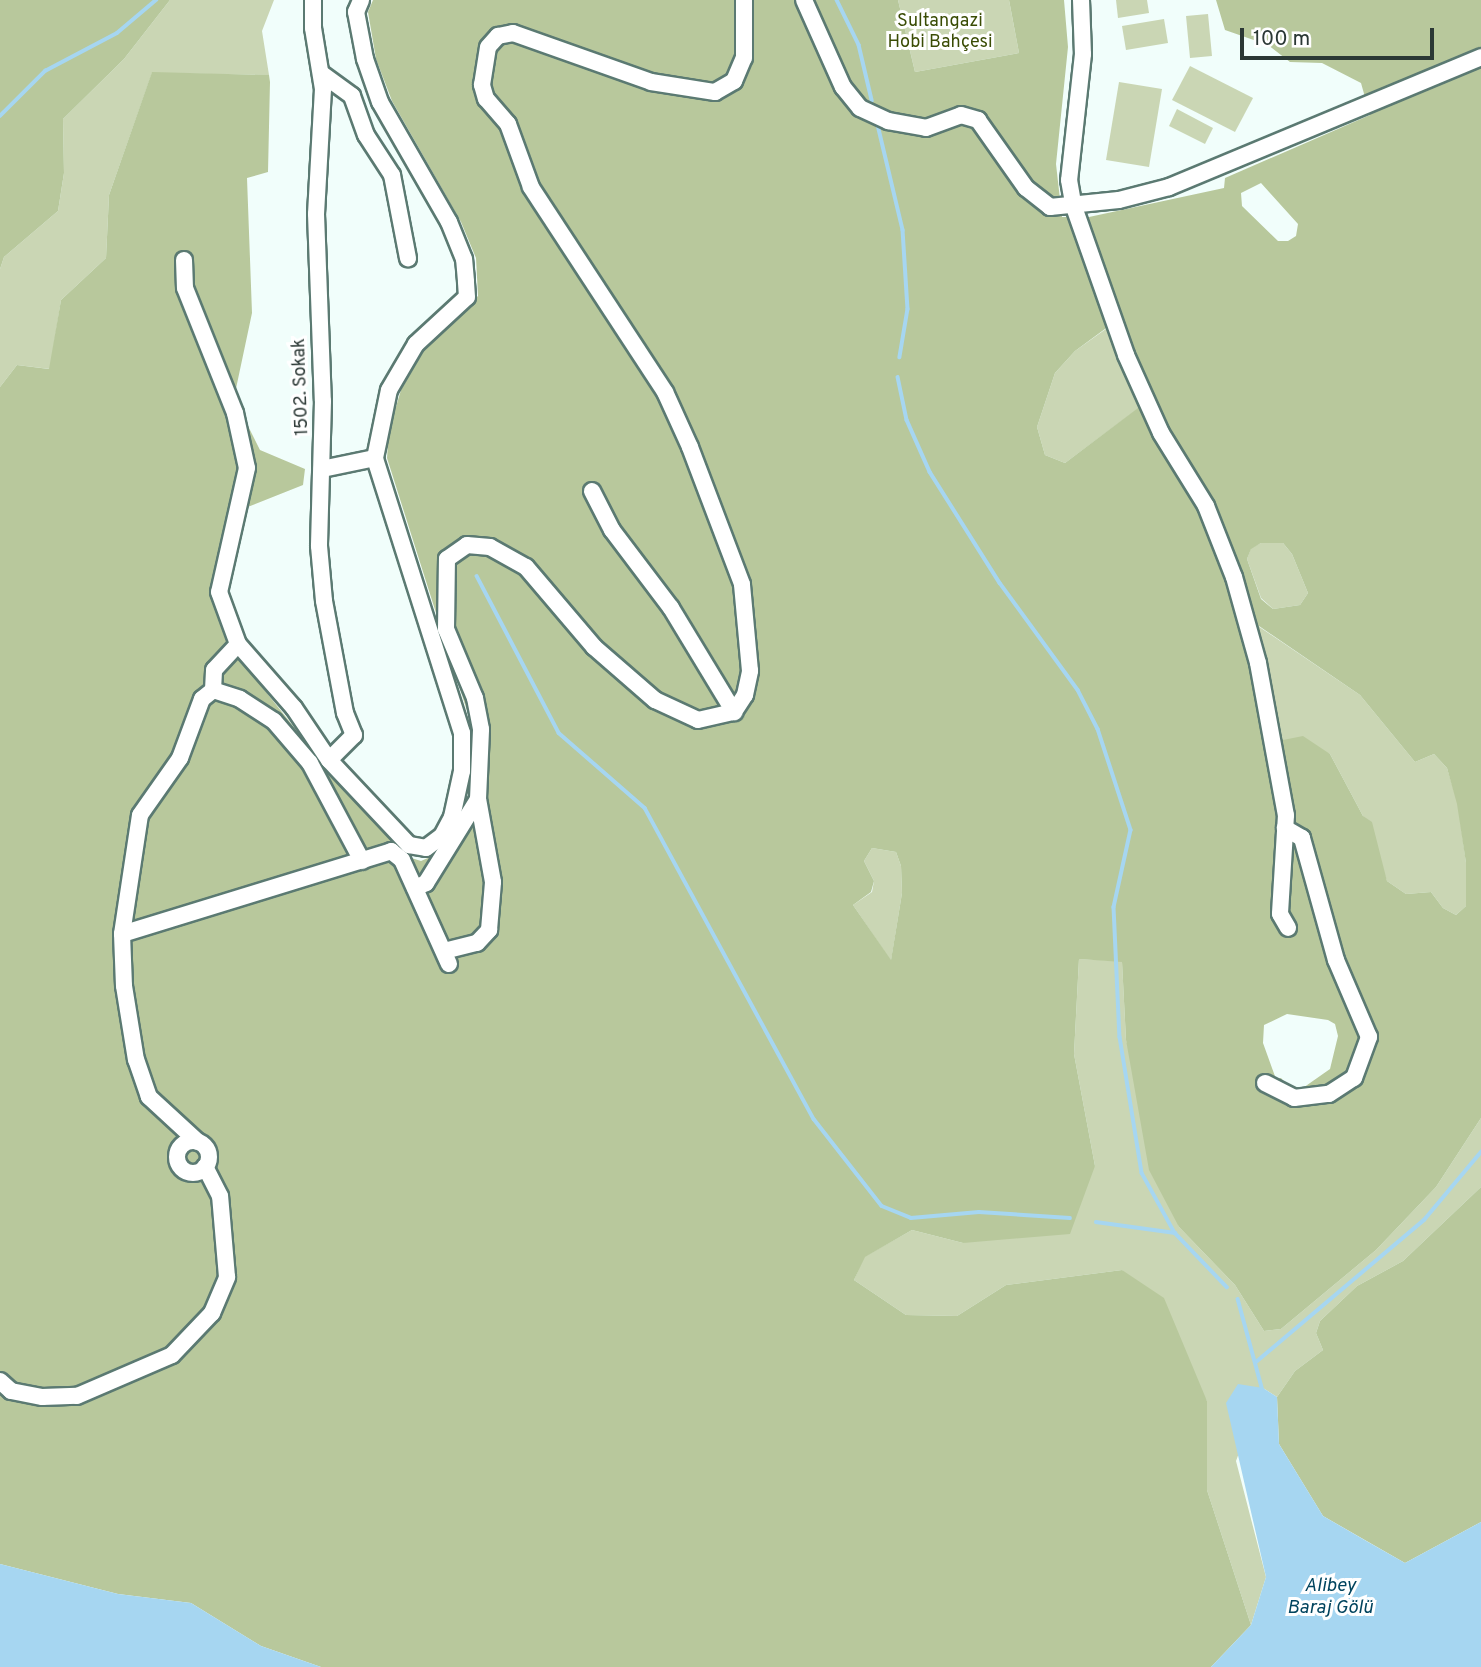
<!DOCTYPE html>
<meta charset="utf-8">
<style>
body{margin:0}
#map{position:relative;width:1481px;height:1667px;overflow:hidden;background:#f1fefb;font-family:Overpass,sans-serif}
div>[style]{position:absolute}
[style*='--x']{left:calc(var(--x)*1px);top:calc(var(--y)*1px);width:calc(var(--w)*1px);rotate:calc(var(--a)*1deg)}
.green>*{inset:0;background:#cad6b4}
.forest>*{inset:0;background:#b8c89c}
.water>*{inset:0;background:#a6d6f1}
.stream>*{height:3.5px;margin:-1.75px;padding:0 1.75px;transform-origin:1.75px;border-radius:1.75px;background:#a6d6f1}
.roads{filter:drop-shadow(2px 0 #5b7a72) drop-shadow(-2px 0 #5b7a72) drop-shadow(0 2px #5b7a72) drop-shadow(0 -2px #5b7a72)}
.minor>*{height:16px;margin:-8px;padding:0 8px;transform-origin:8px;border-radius:8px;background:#fff}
.minor>.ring{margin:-8px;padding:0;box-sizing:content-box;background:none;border:16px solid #fff;border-radius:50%}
span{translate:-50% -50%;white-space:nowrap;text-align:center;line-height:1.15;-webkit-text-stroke:6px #fff;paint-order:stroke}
.park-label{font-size:18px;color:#3a4c05}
.street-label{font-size:18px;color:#2b3835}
.water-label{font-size:19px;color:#01445e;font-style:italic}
.scale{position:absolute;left:1240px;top:28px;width:194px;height:32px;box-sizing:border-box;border:4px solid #2b3835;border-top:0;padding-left:9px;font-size:21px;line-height:24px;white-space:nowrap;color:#2b3835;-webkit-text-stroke:5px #fff;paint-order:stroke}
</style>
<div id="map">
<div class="green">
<div style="clip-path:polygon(170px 0,274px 0,262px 31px,269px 75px,152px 73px,109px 195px,106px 258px,61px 300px,50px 369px,17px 365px,0 387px,0 269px,4px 257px,58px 211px,64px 173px,63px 119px,124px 59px)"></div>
<div style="clip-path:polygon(898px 0,1009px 0,1019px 53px,915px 72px)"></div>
<div style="clip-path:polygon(1116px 0,1147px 0,1149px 13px,1118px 18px)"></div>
<div style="clip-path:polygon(1208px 14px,1212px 56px,1190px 58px,1186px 16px)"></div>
<div style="clip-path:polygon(1164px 19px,1168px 43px,1126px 50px,1122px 26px)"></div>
<div style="clip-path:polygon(1190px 66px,1253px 98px,1235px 132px,1172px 100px)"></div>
<div style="clip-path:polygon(1119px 82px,1162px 89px,1149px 167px,1106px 160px)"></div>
<div style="clip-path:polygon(1177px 109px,1213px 128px,1205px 144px,1169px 126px)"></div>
<div style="clip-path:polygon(1110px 326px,1143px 405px,1065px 463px,1045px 455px,1037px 427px,1055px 373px,1075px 351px)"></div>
<div style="clip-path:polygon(1261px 543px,1283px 543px,1292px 554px,1308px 593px,1300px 605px,1273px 609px,1261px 598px,1247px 559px,1251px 548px)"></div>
<div style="clip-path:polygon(1258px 626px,1360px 695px,1415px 762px,1434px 754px,1447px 768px,1458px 804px,1466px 863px,1466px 906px,1456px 915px,1443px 908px,1431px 892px,1406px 894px,1387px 881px,1363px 816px,1330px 754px,1283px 740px)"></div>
<div style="clip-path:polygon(872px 848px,896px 852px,901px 866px,902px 893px,891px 961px,853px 905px,872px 892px,874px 881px,864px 861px)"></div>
<div style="clip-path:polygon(1079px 959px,1122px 961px,1126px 1040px,1179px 1227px,1235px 1285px,1264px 1331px,1281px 1329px,1376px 1250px,1436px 1187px,1481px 1118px,1481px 1187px,1403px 1261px,1357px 1286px,1320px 1321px,1316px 1333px,1323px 1350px,1295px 1371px,1277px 1397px,1263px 1388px,1236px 1461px,1266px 1577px,1251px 1625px,1207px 1490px,1207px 1401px,1122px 1270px,1006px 1285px,957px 1316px,906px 1315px,854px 1280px,864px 1257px,912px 1230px,963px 1243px,1095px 1166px,1074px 1054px)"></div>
</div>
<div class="forest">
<div style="clip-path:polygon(0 0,170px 0,124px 59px,63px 119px,64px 173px,58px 211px,4px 257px,0 269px)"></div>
<div style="clip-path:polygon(evenodd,373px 0,898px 0,915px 72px,1019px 53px,1009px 0,1064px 0,1068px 47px,1056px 164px,1062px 217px,1089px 217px,1224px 188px,1225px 178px,1370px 115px,1361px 83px,1322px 63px,1290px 62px,1268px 45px,1225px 30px,1216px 0,1481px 0,1481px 1118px,1436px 1187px,1376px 1250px,1281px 1329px,1264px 1331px,1235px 1285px,1179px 1227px,1149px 1170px,1126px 1040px,1122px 962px,1079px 959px,1074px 1054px,1095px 1166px,1070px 1234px,963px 1243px,912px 1230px,865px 1257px,854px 1280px,906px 1315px,957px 1316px,1006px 1285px,1122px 1270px,1164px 1298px,1207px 1401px,1207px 1490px,1251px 1625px,1211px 1667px,321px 1667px,261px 1646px,191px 1603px,118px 1594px,0 1564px,0 387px,17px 365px,49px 369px,61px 300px,106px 258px,109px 195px,152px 72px,269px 75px,270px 82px,268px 172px,247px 178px,252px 313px,234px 398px,260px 450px,305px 469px,303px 485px,235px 512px,213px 590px,227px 643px,325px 766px,405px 856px,421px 861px,437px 854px,464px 816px,474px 771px,474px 733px,387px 458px,389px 430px,401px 390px,428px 343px,478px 296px,476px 258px,461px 222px,392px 101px,376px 59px,368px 12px,373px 0,1261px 183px,1298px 224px,1296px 236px,1288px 241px,1278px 241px,1242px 206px,1241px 193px,1261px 183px,373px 0,1109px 326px,1142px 405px,1065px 463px,1045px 455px,1037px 427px,1055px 373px,1075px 351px,1109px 326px,373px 0,1261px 543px,1283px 543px,1292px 554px,1308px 593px,1300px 605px,1273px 609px,1261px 599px,1247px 559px,1251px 549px,1261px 543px,373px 0,1259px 626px,1360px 695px,1415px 762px,1434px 754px,1447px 768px,1457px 804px,1466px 863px,1466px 906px,1456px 915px,1443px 908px,1431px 892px,1406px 894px,1387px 881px,1372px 822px,1363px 816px,1330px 754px,1303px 736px,1283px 740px,1259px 626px,373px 0,872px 848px,896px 852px,901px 866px,902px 893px,891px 960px,853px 905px,871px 892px,874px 881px,864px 861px,872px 848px,373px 0,1287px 1014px,1328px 1020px,1335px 1024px,1338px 1036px,1330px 1069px,1300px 1090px,1292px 1091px,1281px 1078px,1276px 1079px,1263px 1043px,1264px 1025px,1287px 1014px)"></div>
<div style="clip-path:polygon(1481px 1187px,1481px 1522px,1405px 1563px,1323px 1516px,1279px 1444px,1277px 1397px,1295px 1371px,1323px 1350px,1316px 1333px,1320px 1321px,1357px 1286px,1403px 1261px)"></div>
</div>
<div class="water">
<div style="clip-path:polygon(1238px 1384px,1263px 1388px,1277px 1397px,1279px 1444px,1323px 1516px,1368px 1542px,1405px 1563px,1481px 1522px,1481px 1667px,1211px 1667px,1251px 1625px,1266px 1577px,1226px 1403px)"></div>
<div style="clip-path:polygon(0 1564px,118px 1594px,191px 1603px,261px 1646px,321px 1667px,0 1667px)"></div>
</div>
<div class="stream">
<div style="--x:837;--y:0;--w:50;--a:63.9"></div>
<div style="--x:859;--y:45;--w:57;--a:76.7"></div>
<div style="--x:0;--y:116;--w:64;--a:-45"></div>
<div style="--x:45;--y:71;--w:81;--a:-27.8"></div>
<div style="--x:117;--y:33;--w:51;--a:-40.2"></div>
<div style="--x:878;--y:125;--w:108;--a:76.6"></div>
<div style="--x:903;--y:230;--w:79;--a:86.4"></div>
<div style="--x:908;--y:309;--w:49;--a:99.5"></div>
<div style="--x:898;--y:377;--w:44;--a:78.2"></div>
<div style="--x:907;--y:420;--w:57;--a:66.1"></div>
<div style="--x:930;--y:472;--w:131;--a:57.8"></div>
<div style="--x:1000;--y:583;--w:132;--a:53.9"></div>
<div style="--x:1078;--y:690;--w:44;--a:62.9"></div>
<div style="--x:1098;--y:729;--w:106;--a:71.9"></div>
<div style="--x:1131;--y:830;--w:79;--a:102.4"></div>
<div style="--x:1114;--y:907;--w:130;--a:87.4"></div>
<div style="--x:1120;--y:1037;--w:138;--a:80.8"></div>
<div style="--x:1142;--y:1173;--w:68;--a:61.2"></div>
<div style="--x:1175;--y:1233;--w:75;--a:46.1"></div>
<div style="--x:477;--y:576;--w:177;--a:62.4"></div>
<div style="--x:559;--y:733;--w:114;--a:41.1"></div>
<div style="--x:645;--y:808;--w:354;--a:61.5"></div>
<div style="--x:814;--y:1119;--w:110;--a:52"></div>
<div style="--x:882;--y:1206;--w:31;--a:22"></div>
<div style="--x:911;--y:1218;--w:68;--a:-5"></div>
<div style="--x:979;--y:1212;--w:91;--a:3.8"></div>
<div style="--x:1096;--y:1222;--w:80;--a:7.9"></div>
<div style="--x:1238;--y:1299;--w:95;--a:74.8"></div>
<div style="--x:1256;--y:1362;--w:220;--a:-40.2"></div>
<div style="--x:1424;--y:1220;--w:89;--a:-50"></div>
</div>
<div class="roads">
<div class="minor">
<div style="--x:313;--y:0;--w:28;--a:90"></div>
<div style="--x:313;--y:28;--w:62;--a:80.7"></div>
<div style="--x:323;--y:89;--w:125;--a:93.2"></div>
<div style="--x:316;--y:214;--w:187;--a:87.9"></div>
<div style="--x:323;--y:401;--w:145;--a:91.6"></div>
<div style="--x:319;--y:546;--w:55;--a:84.8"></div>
<div style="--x:324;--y:601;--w:114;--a:79.4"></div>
<div style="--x:345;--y:713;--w:24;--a:68"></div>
<div style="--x:354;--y:735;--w:35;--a:135"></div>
<div style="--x:804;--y:0;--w:95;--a:65.9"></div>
<div style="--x:843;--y:87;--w:27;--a:51"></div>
<div style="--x:860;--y:108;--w:31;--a:25"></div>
<div style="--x:888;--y:121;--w:39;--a:10"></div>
<div style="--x:926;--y:128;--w:37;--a:-20"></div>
<div style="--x:961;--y:115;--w:18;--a:16"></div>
<div style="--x:978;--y:120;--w:83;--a:54.8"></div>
<div style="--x:1026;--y:188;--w:31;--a:38"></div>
<div style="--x:1050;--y:207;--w:69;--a:-5.8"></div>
<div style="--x:1119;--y:200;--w:52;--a:-14.6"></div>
<div style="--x:1169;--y:187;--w:338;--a:-22.6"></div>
<div style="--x:1081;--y:0;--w:54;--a:87.9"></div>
<div style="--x:1083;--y:54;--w:127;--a:96.3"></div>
<div style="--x:1069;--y:180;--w:27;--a:80"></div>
<div style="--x:1074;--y:207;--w:157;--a:70.6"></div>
<div style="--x:1126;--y:355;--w:85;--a:65.8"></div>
<div style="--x:1161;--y:433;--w:86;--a:58.3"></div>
<div style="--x:1206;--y:506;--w:76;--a:68.5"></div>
<div style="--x:1234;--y:577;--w:89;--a:74.4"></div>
<div style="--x:1258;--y:663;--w:155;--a:79.6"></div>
<div style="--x:1286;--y:815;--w:99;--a:93.5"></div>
<div style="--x:1280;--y:914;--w:16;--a:60"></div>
<div style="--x:322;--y:74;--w:37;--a:36"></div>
<div style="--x:352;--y:96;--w:41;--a:70.3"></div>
<div style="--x:366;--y:135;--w:48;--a:57"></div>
<div style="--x:392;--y:175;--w:85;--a:79.1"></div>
<div style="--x:184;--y:260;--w:28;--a:88"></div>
<div style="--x:185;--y:288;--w:135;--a:68.2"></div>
<div style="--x:235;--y:413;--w:56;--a:77.7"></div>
<div style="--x:247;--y:468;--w:127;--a:102.7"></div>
<div style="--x:219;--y:592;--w:55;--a:69.9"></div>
<div style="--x:238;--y:644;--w:85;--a:48.8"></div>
<div style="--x:294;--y:708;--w:63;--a:56.1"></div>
<div style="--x:329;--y:760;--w:117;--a:46.7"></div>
<div style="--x:409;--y:845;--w:17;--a:10"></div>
<div style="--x:426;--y:848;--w:20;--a:-37"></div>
<div style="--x:442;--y:836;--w:21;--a:-62"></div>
<div style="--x:452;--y:817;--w:47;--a:-77.7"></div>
<div style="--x:462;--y:771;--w:38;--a:-90"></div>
<div style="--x:462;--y:733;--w:288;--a:-107.6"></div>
<div style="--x:375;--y:458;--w:69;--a:-78.4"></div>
<div style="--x:389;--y:390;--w:53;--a:-59.6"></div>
<div style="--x:416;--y:344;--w:69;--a:-42.7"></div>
<div style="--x:467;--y:297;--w:16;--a:-94"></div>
<div style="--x:466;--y:281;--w:22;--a:-95"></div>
<div style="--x:464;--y:259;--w:40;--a:-112"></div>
<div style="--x:449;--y:222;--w:138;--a:-119.9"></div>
<div style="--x:380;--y:102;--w:46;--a:-109.2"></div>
<div style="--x:365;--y:59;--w:48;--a:-100.8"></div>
<div style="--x:356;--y:12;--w:13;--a:-67"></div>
<div style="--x:322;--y:469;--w:54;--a:-11.7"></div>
<div style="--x:592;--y:491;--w:44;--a:62.9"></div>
<div style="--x:612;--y:530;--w:98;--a:52.9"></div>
<div style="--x:671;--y:608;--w:122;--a:58.8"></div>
<div style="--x:213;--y:690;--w:20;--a:-87"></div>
<div style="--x:214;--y:670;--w:35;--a:-47"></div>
<div style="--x:415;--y:888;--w:12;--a:-24"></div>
<div style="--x:426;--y:883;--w:99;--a:-58.2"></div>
<div style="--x:122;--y:934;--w:282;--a:-17.1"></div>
<div style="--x:391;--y:851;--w:14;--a:39"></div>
<div style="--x:402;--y:860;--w:114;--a:65.7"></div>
<div style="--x:444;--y:951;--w:34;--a:-14"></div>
<div style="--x:477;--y:943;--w:18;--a:-47"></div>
<div style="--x:489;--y:930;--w:48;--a:-85.2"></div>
<div style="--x:493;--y:882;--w:84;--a:-100.2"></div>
<div style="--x:478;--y:799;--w:70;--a:-87.5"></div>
<div style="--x:481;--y:729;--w:32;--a:-101"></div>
<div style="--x:475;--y:698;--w:75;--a:-112.8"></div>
<div style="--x:446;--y:629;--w:70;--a:-89.2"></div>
<div style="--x:447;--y:559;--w:24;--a:-35"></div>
<div style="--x:467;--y:545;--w:23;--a:5"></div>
<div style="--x:490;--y:547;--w:41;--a:29.1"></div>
<div style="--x:526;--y:567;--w:105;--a:49.6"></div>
<div style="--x:594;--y:647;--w:81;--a:41"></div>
<div style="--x:655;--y:700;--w:47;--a:24.9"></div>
<div style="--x:698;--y:720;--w:37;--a:-13"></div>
<div style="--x:734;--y:712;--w:20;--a:-57"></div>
<div style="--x:745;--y:695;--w:25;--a:-78"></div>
<div style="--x:750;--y:671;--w:87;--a:-95.3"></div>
<div style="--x:742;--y:584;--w:147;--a:-110.8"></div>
<div style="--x:690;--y:447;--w:60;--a:-114.4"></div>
<div style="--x:665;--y:392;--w:245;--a:-123.2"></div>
<div style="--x:531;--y:187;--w:67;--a:-110.1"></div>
<div style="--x:508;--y:124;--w:33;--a:-131"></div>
<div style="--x:486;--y:99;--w:15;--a:-106"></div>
<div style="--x:482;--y:85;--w:38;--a:-81"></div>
<div style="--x:488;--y:47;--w:15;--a:-48"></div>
<div style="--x:498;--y:36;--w:15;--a:-11"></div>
<div style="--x:513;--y:33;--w:146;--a:19.5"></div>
<div style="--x:651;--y:82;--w:65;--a:8.9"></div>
<div style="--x:715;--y:92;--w:22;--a:-30"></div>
<div style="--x:734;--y:81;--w:25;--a:-67"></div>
<div style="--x:744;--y:58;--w:58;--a:-90"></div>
<div style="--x:1265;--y:1083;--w:33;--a:27"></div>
<div style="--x:1294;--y:1098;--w:35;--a:-7"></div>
<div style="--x:1329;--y:1094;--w:30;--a:-33"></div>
<div style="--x:1354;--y:1078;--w:44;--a:-69.9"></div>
<div style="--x:1369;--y:1037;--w:84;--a:-113.2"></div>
<div style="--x:1336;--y:960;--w:127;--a:-105.6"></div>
<div style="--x:1302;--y:838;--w:20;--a:-150"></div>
<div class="ring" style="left:177px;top:1141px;width:16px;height:16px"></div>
<div style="--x:198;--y:1142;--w:67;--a:-137.4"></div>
<div style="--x:149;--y:1097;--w:39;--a:-109"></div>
<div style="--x:136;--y:1060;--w:75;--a:-99.2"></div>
<div style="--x:124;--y:986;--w:52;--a:-92.2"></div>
<div style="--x:122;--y:934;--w:120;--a:-81.4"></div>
<div style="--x:140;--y:815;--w:70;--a:-54.9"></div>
<div style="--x:180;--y:758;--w:63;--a:-69.6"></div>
<div style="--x:202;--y:699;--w:14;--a:-39"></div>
<div style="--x:213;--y:690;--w:28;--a:18"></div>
<div style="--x:240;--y:699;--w:40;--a:32.9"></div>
<div style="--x:274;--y:721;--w:55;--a:49.4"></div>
<div style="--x:310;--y:763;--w:111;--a:62"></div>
<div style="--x:0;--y:1381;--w:15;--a:42"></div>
<div style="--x:11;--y:1391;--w:32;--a:11"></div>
<div style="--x:42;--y:1397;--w:35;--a:-2"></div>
<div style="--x:77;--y:1396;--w:103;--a:-23.3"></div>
<div style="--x:172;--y:1355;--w:58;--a:-46.4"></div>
<div style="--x:212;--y:1313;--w:39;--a:-67"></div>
<div style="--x:227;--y:1277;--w:81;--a:-94.9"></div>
<div style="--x:220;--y:1196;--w:33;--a:-117"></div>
</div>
</div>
<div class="park-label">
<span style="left:940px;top:33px">Sultangazi<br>Hobi Bahçesi</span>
</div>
<div class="street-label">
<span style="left:302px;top:387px;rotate:-92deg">1502. Sokak</span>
</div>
<div class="water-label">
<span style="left:1330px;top:1598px">Alibey<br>Baraj Gölü</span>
</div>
<div class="scale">100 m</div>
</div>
